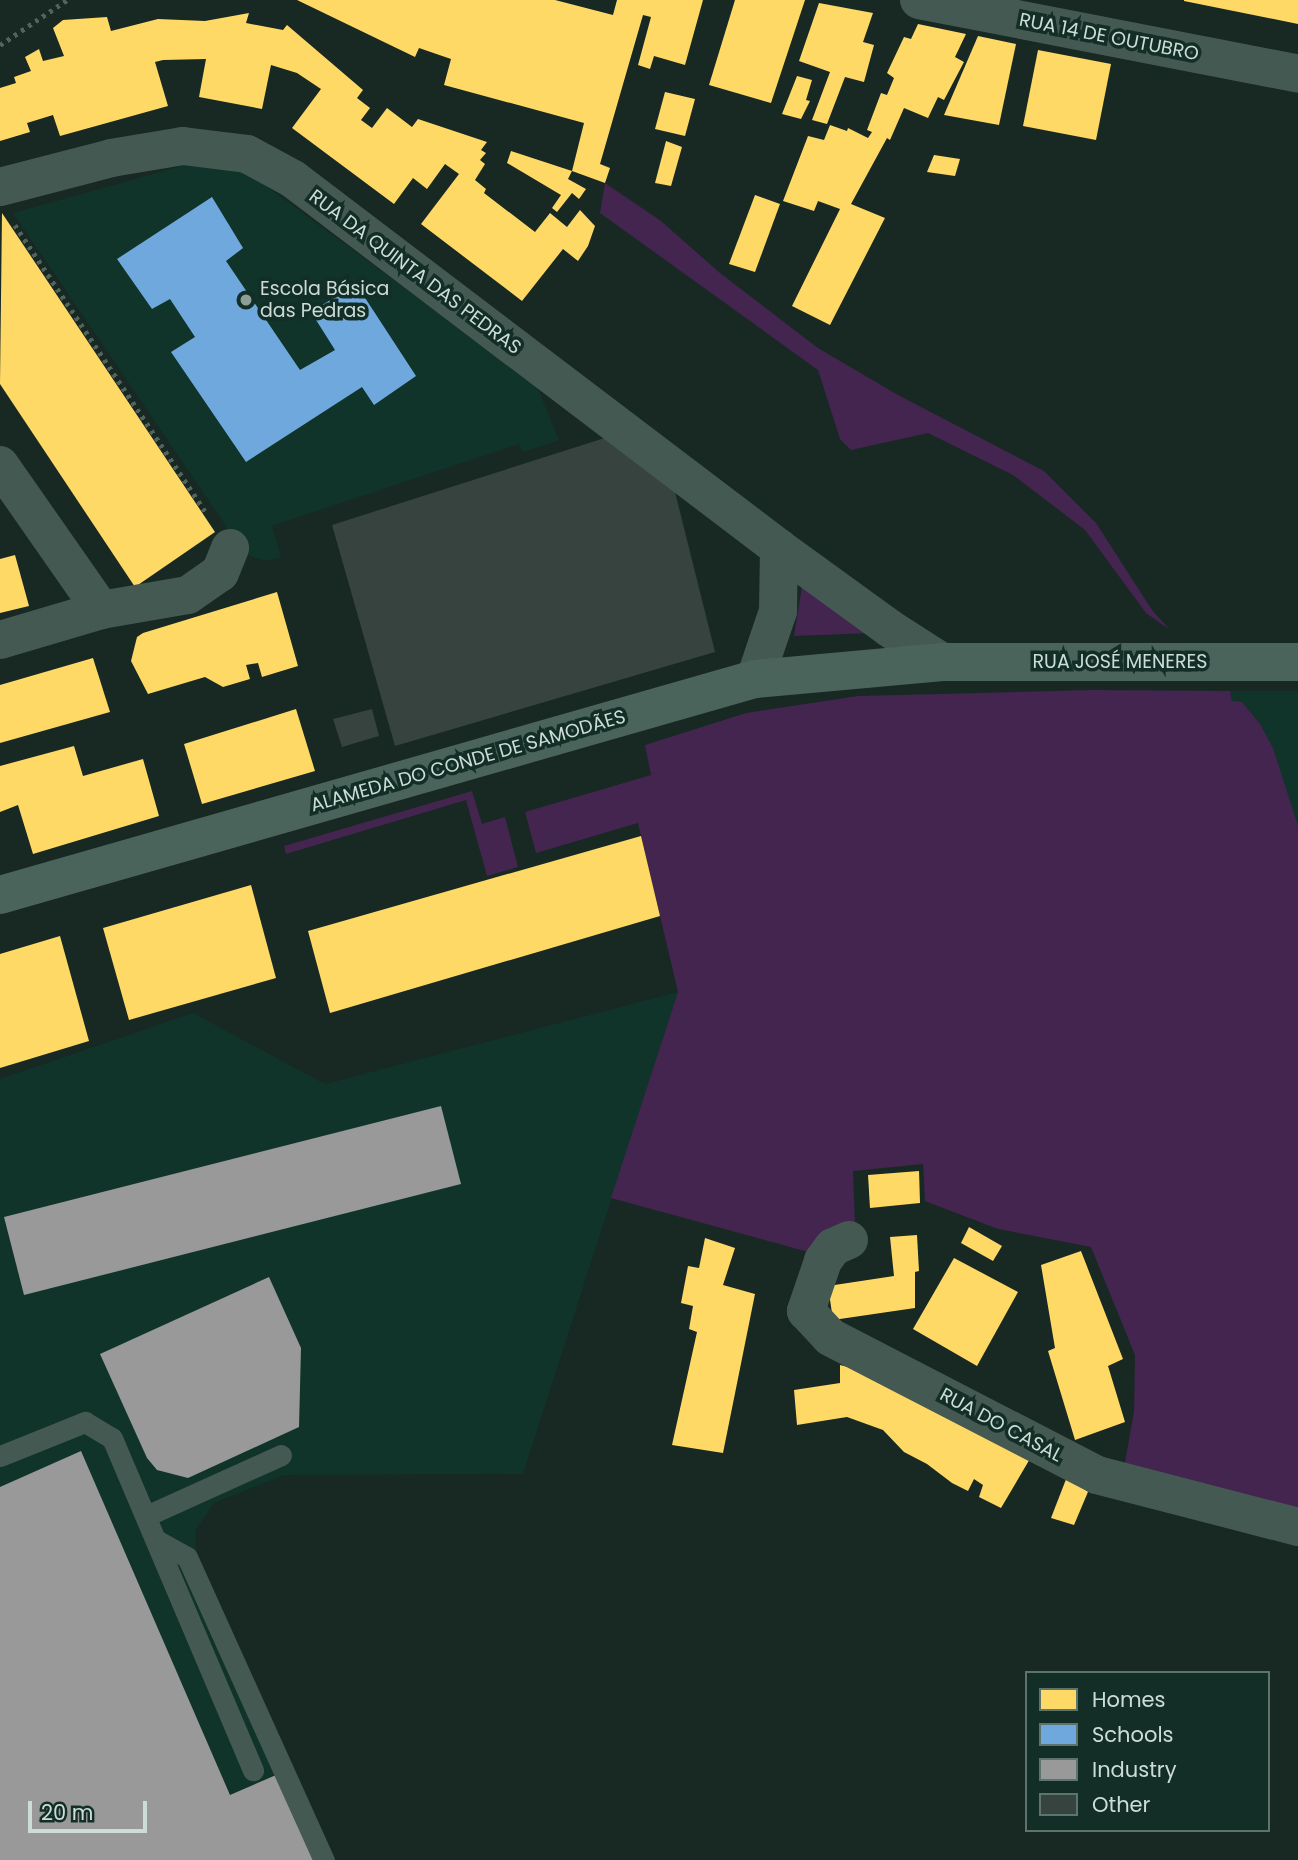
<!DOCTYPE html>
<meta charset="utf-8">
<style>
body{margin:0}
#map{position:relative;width:1298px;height:1860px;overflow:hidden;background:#182823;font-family:Poppins,sans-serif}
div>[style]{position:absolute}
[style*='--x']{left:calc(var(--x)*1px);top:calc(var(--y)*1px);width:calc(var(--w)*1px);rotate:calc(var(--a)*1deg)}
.built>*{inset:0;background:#10332a}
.green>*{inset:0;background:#43254f}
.homes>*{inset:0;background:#ffd966}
.schools>*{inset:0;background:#6fa8dc}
.industry>*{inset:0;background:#999}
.building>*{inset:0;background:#36433f}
.path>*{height:4.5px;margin-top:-2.25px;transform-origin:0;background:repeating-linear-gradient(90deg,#52625d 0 3.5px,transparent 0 8.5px)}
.lane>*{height:21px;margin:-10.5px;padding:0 10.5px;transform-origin:10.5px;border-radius:10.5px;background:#455953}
.street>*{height:38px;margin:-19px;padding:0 19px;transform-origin:19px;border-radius:19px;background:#455953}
.secondary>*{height:38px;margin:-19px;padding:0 19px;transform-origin:19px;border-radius:19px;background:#4a645c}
.dots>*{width:19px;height:19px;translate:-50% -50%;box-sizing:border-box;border:4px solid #122e26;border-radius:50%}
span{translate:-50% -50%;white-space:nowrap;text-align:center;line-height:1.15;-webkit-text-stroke:7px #122e26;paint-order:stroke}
.street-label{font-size:19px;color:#ccdcd6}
.poi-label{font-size:19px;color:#ccdcd6}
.left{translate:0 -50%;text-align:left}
.legend{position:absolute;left:1025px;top:1671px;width:245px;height:161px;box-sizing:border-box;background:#122e26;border:2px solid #5c746c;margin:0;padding:9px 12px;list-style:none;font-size:21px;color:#ccdcd6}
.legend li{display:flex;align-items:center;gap:14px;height:35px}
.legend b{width:35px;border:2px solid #5c746c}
.scale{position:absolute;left:28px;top:1801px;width:119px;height:32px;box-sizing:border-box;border:4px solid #ccdcd6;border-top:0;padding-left:9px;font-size:21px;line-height:24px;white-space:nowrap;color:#ccdcd6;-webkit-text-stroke:5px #122e26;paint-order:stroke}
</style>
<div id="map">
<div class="built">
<div style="clip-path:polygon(196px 162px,238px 165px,537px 386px,559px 440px,523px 452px,519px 444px,272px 526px,281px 557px,266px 561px,245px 554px,13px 213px)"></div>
<div style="clip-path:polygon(1230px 691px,1298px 691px,1298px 826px,1232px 702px)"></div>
<div style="clip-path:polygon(678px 992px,523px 1474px,284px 1475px,214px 1503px,195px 1531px,196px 1552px,333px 1860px,0 1860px,0 1079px,193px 1013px,325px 1084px)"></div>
</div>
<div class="green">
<div style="clip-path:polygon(605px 183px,661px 221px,720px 273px,818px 348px,898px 395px,1044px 471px,1096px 523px,1152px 610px,1170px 630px,1146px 613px,1085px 530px,1013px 475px,928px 433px,851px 450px,840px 439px,818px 370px,600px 213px)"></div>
<div style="clip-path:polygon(803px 580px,875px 633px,794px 636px)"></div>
<div style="clip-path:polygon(1093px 690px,1230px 691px,1232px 701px,1242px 702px,1260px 724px,1273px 748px,1298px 826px,1298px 1517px,1124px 1468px,1134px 1411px,1135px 1355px,1091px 1247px,998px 1229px,925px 1201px,923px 1164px,853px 1171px,855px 1224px,812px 1253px,611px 1198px,678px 992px,638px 823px,536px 853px,525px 812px,651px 775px,645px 745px,746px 713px,858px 696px)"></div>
<div style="clip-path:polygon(472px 791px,482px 824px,505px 817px,518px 867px,487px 876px,466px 800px,286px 854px,284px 846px)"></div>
</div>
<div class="homes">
<div style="clip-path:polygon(297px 0,555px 0,613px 15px,617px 0,703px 0,685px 65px,654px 56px,650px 69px,638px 65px,651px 17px,643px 15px,600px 164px,610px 168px,605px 183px,572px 171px,568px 179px,586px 189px,579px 199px,572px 193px,557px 212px,552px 208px,561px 195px,507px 163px,511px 151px,572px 171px,584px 123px,444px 85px,451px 59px,419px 48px,415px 57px)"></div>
<div style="clip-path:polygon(735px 0,805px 0,771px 103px,709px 85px)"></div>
<div style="clip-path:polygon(1184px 0,1298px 0,1298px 24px,1184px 1px)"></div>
<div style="clip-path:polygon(819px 3px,873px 13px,863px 42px,874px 45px,864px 82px,845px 77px,827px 124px,812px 120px,830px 72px,799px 61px)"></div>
<div style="clip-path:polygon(249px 13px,246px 23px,283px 30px,287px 25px,363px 90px,357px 98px,370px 108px,361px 120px,372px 128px,387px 108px,412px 127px,418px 119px,487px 142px,481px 150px,486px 153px,480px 160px,485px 164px,475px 180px,486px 189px,484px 193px,535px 232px,550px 213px,567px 227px,580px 210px,595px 226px,588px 246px,578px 261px,563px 249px,522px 301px,421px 224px,459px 174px,445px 164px,427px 189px,413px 178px,394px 204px,292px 128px,321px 89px,297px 73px,271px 65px,262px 109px,199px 97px,206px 59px,163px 60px,155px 62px,168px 106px,60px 136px,53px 115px,27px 123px,30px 132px,0 141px,0 88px,16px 83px,14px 77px,31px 71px,25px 57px,39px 49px,43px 61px,64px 56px,53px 28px,63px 20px,107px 17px,111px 31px,158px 19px,205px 21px)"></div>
<div style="clip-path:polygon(918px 24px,966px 34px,955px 57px,964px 62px,944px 100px,938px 97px,928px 118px,904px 108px,890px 140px,887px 138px,851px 204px,885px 218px,830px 325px,792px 306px,840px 209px,818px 201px,814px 211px,783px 201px,808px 136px,824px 140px,830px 125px,847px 131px,848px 128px,868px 138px,872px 132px,867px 130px,881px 93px,887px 95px,894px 78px,887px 73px,904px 37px,911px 39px)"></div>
<div style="clip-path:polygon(978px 36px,1016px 44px,999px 125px,944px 115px)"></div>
<div style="clip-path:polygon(1038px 50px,1111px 64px,1096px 140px,1023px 126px)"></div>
<div style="clip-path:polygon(797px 76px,812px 80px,806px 100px,810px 101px,801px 119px,782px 114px)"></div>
<div style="clip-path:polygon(665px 92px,695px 99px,685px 136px,655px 129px)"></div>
<div style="clip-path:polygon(666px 141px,682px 147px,671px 186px,655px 183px)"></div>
<div style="clip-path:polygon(934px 155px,960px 159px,955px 176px,927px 172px)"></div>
<div style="clip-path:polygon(755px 195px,780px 204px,755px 272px,729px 264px)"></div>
<div style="clip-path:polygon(2px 213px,215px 532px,135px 587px,0 384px)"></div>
<div style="clip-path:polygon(15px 555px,29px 606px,0 613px,0 559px)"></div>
<div style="clip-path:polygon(277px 592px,298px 666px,262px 677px,258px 663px,246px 665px,250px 679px,223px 687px,205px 677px,148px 694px,131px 661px,137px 637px,143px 633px)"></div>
<div style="clip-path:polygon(93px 658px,110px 712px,0 743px,0 685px)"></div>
<div style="clip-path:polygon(296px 709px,315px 771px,202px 804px,184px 744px)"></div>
<div style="clip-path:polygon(74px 746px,83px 776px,143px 759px,159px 816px,33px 854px,18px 805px,0 812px,0 766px)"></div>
<div style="clip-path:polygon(641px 836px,660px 916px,330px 1013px,308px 931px)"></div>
<div style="clip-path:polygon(251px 885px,276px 978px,129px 1020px,103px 928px)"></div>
<div style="clip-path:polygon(60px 936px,89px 1041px,0 1068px,0 954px)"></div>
<div style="clip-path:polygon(919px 1171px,920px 1203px,870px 1208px,868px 1175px)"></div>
<div style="clip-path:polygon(969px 1227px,1002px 1246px,993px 1261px,961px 1243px)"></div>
<div style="clip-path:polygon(917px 1235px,919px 1271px,915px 1272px,915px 1308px,833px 1320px,828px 1286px,894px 1276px,890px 1237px)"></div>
<div style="clip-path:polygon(705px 1238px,735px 1248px,723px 1285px,755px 1294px,723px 1453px,672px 1445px,697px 1332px,689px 1329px,693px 1306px,681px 1303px,688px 1266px,699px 1268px)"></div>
<div style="clip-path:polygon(1081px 1251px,1123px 1359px,1108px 1366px,1125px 1422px,1075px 1440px,1048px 1351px,1055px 1348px,1041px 1265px)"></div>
<div style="clip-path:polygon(954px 1258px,1018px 1292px,977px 1366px,913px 1329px)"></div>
<div style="clip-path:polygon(840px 1365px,900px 1380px,1034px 1452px,1001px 1508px,979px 1497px,983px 1485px,974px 1479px,968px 1491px,952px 1483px,927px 1464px,904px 1452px,883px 1430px,847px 1417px,797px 1425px,794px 1390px,840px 1383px)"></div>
<div style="clip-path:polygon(1070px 1469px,1093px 1480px,1074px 1525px,1051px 1518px)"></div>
</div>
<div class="schools">
<div style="clip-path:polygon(212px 197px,243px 248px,226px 261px,300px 370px,335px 350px,311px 312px,356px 284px,416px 376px,374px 405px,362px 387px,246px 462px,171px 352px,195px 337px,170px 299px,152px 309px,117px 259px)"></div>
</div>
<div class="industry">
<div style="clip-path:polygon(441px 1106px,461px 1184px,24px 1295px,4px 1217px)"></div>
<div style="clip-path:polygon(269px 1277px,301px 1348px,299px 1427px,188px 1478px,157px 1470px,147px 1458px,100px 1354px)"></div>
<div style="clip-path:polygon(81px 1451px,230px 1795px,276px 1775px,313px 1860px,0 1860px,0 1487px)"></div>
</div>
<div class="building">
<div style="clip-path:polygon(614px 435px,671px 476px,715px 652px,395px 746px,332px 525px)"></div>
<div style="clip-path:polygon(372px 709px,379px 736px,342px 747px,333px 719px)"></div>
</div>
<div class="path">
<div style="--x:0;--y:45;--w:81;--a:-33.9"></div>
<div style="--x:15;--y:225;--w:348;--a:56.4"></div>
</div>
<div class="lane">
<div style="--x:0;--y:1456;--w:92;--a:-21.8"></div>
<div style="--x:85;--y:1422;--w:31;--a:31"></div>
<div style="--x:112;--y:1438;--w:361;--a:67"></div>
<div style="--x:146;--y:1516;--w:148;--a:-24.3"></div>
<div style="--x:156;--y:1540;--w:35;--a:29"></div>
<div style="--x:187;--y:1557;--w:333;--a:65.7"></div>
</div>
<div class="street">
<div style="--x:919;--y:0;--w:386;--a:11"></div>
<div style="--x:0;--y:187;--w:115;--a:-14.6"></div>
<div style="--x:111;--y:158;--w:73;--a:-9.5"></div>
<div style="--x:183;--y:146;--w:64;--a:7.1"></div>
<div style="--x:247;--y:154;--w:52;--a:28.5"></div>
<div style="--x:293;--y:179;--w:610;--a:37.21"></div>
<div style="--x:779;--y:548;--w:136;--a:36"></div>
<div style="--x:889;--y:628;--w:63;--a:32.7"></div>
<div style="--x:0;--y:465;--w:177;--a:55.1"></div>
<div style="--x:0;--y:640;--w:105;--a:-16.5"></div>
<div style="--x:101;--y:610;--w:88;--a:-9.8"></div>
<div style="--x:188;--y:595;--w:39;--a:-35"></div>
<div style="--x:220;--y:573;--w:27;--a:-68"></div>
<div style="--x:755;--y:679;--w:72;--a:-71.3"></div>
<div style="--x:778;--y:611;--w:63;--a:-89.1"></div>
<div style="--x:849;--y:1240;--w:17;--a:156"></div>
<div style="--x:833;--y:1247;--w:17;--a:126"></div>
<div style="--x:823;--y:1261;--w:53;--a:108.8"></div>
<div style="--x:806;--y:1311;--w:35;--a:47"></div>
<div style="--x:830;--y:1337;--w:301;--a:27.3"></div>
<div style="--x:1097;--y:1475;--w:208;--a:14.5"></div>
</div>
<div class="secondary">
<div style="--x:0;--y:895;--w:785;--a:-15.97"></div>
<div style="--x:755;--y:679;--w:188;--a:-5.2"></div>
<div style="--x:942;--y:662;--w:356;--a:0"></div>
</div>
<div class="dots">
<div style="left:246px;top:300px;background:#8d9d97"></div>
</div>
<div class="street-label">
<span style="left:1109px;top:37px;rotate:11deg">RUA 14 DE OUTUBRO</span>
<span style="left:415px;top:272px;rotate:37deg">RUA DA QUINTA DAS PEDRAS</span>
<span style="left:1120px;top:662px">RUA JOSÉ MENERES</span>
<span style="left:468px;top:761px;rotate:-16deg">ALAMEDA DO CONDE DE SAMODÃES</span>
<span style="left:1001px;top:1425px;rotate:28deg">RUA DO CASAL</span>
</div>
<div class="poi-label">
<span class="left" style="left:260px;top:300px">Escola Básica<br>das Pedras</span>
</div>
<ul class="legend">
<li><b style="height:19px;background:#ffd966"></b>Homes</li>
<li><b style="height:19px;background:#6fa8dc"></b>Schools</li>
<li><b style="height:19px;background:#999"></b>Industry</li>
<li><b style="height:19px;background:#36433f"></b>Other</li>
</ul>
<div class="scale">20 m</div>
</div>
